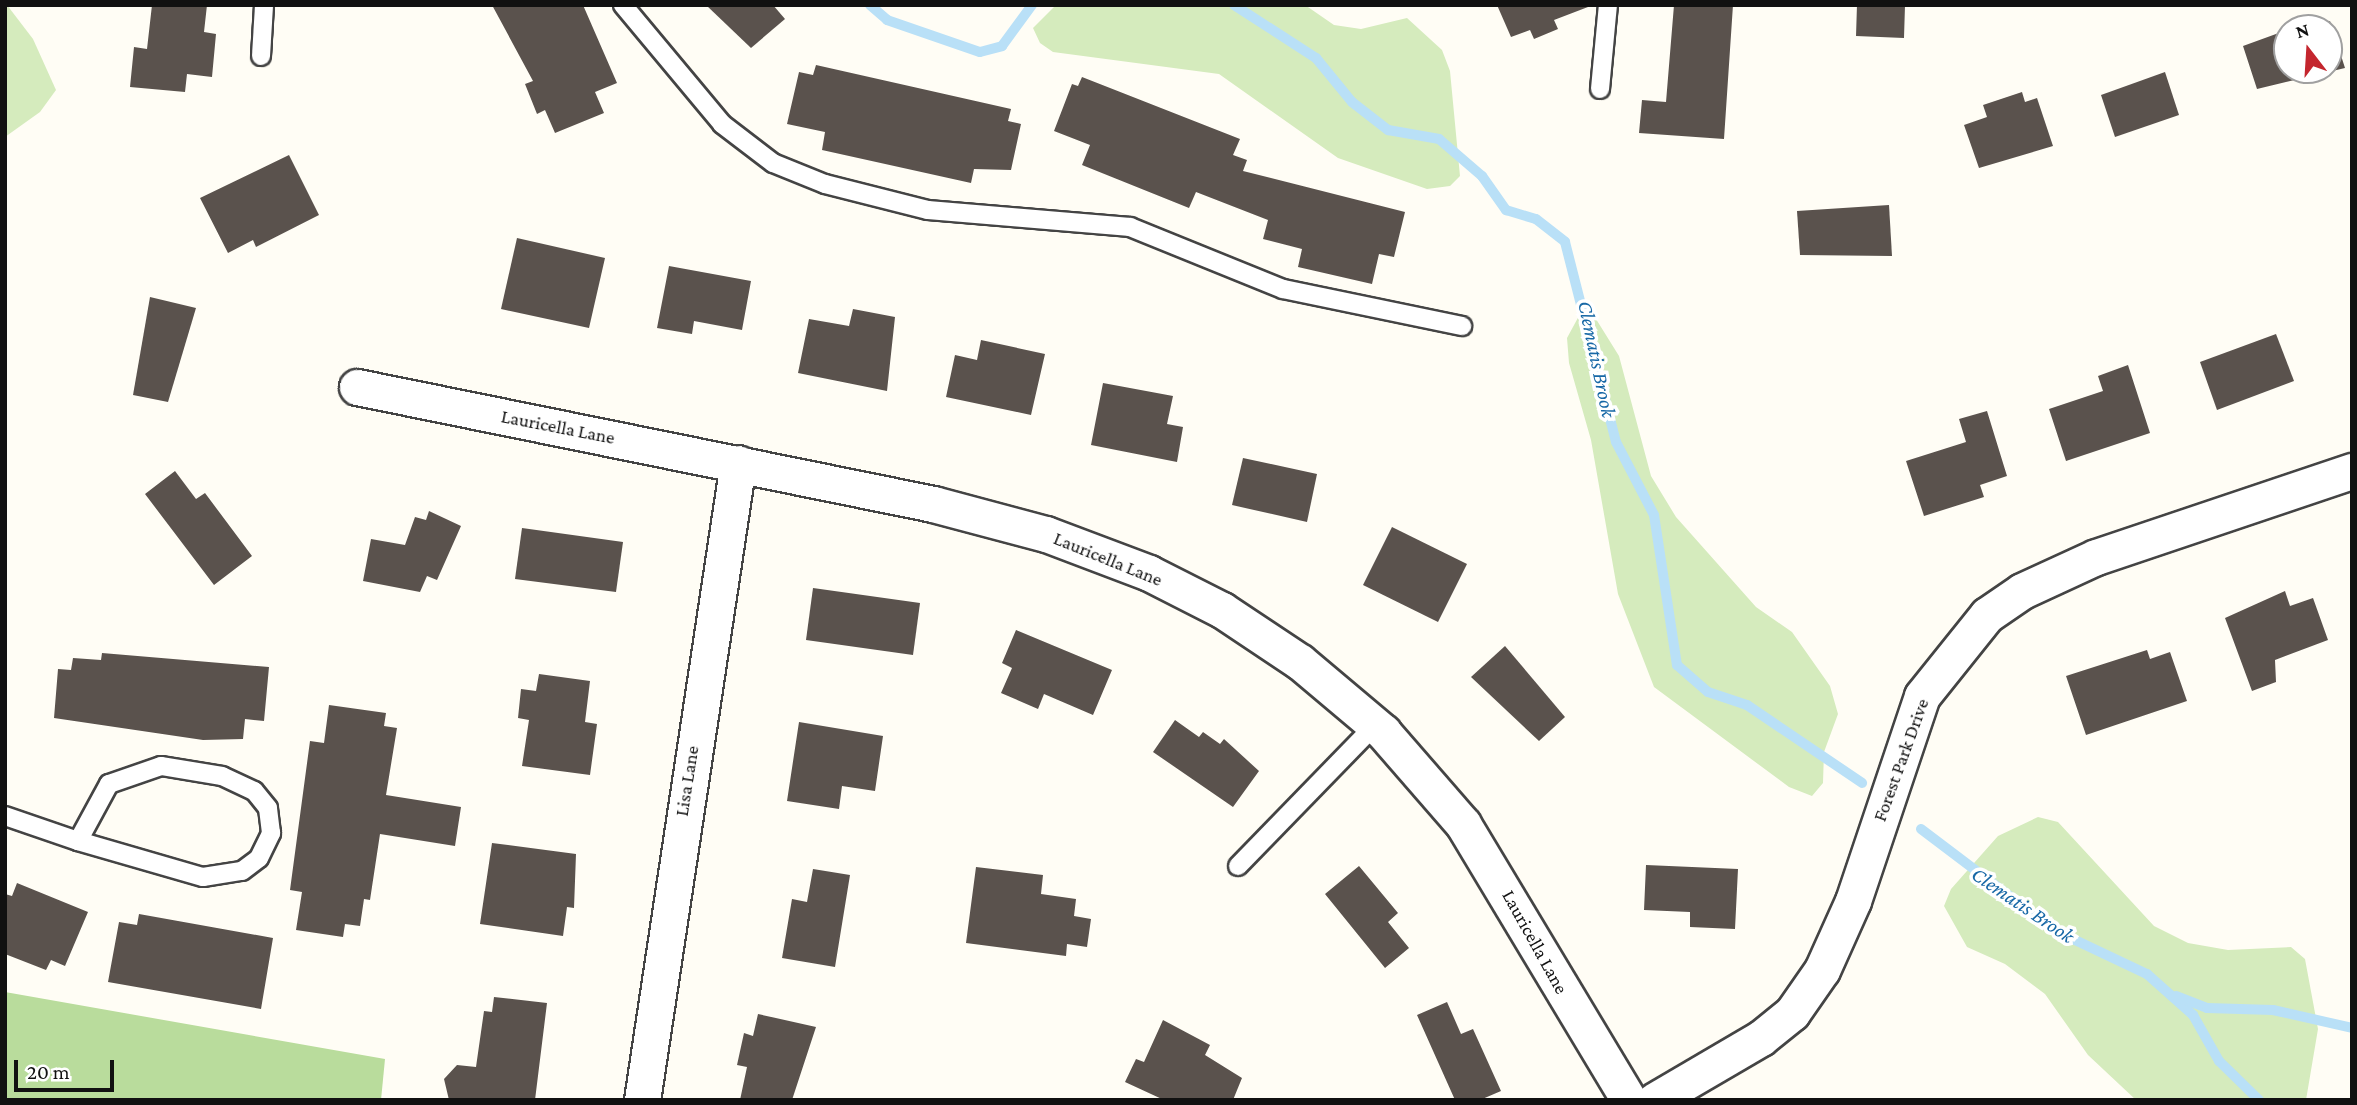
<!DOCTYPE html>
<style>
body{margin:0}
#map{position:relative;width:2357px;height:1105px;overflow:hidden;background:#fffdf5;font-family:"Crimson Pro",serif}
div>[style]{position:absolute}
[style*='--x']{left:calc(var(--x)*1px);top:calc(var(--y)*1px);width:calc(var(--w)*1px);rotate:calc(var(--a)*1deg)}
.green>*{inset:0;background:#d5ebbd}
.forest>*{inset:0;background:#b9dc9c}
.stream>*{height:10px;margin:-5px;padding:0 5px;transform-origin:5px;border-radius:5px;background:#b9e0f7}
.building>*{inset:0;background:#5a524d}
.roads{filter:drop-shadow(2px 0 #444) drop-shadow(-2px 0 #444) drop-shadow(0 2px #444) drop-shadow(0 -2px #444)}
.lane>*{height:18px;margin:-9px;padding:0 9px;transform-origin:9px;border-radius:9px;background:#fff}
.street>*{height:35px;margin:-17.5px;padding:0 17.5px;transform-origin:17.5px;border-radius:17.5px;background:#fff}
span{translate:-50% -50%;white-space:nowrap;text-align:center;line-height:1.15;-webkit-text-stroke:7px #fff;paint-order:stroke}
.street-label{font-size:19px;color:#111}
.water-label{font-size:21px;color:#1768a6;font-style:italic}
.frame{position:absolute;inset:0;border:7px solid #111;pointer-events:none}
.north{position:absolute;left:2273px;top:14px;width:70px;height:70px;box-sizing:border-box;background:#fff;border:2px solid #a0a0a0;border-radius:50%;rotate:343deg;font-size:19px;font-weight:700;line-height:28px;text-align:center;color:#111}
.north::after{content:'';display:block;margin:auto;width:24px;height:32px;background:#c4262e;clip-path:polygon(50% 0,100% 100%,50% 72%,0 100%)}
.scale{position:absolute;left:14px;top:1060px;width:100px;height:32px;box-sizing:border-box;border:4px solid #111;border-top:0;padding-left:9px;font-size:21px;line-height:24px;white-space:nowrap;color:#111;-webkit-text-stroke:5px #fff;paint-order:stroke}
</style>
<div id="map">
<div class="green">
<div style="clip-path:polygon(7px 5px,33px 39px,56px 90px,40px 112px,5px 137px)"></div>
<div style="clip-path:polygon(1056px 5px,1305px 5px,1334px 25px,1361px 29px,1407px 18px,1442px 50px,1450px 71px,1460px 176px,1450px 186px,1427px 189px,1338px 158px,1219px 74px,1053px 52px,1040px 43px,1033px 28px)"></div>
<div style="clip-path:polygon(1580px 314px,1596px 319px,1619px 356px,1651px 476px,1676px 517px,1756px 607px,1792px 632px,1830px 686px,1838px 714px,1824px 752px,1823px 783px,1812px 796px,1789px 787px,1654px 687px,1618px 594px,1591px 440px,1569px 363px,1567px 338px)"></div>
<div style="clip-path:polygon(2038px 817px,2058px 822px,2154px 926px,2188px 943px,2228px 950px,2291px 947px,2305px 959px,2318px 1029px,2306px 1100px,2136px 1100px,2088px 1055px,2045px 994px,2005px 964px,1967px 947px,1944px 906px,1951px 889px,1998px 836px)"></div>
</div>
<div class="forest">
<div style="clip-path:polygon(5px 992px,385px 1059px,381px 1100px,5px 1100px)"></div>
</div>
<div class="stream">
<div style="--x:870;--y:5;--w:23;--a:41"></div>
<div style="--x:887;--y:20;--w:98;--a:19"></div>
<div style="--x:980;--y:52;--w:23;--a:-15"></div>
<div style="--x:1002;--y:46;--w:51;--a:-53.8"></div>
<div style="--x:1234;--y:5;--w:98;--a:32.9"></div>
<div style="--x:1316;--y:58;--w:57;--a:50.7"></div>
<div style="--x:1352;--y:102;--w:46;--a:37.9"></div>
<div style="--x:1388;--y:130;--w:52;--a:10"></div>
<div style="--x:1439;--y:139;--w:57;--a:40.7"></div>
<div style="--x:1482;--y:176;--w:42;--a:54.8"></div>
<div style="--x:1506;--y:210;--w:31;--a:17"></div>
<div style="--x:1536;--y:219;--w:37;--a:38"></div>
<div style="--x:1565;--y:242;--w:206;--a:75.7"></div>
<div style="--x:1616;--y:442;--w:82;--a:62.5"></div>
<div style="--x:1654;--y:515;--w:152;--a:81.3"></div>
<div style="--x:1677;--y:665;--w:41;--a:41.1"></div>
<div style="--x:1708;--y:692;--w:41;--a:18.4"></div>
<div style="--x:1747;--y:705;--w:139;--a:34.1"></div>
<div style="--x:1921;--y:829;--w:169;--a:37.1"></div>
<div style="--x:2056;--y:931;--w:101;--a:25.3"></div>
<div style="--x:2147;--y:974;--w:62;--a:41.7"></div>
<div style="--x:2193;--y:1015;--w:53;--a:60.5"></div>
<div style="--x:2219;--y:1061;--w:56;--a:44.3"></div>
<div style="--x:2176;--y:996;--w:33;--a:21"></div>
<div style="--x:2207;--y:1008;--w:66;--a:1.7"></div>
<div style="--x:2273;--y:1010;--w:81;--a:12.8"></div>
</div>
<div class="building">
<div style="clip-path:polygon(152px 5px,207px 5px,204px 32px,216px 34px,212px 77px,187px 74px,185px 92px,130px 87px,134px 47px,147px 49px)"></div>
<div style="clip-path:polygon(492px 5px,583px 5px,617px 83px,595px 92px,604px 113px,555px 133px,545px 110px,537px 114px,525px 84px,533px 81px)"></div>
<div style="clip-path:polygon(706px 5px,773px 5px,785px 19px,751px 48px)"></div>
<div style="clip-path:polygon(1497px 5px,1587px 5px,1588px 7px,1554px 20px,1558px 29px,1534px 39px,1530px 30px,1511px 37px)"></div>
<div style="clip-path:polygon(1674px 5px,1733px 5px,1724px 139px,1639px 133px,1642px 100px,1666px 102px)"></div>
<div style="clip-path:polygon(1857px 5px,1905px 5px,1904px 38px,1856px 36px)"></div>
<div style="clip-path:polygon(2312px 21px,2314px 27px,2330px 21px,2345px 68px,2257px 89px,2243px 46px,2287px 30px,2287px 70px,2329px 70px,2329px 28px,2294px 28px)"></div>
<div style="clip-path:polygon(816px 65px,1011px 109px,1008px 121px,1021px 124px,1011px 170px,974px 169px,971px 183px,822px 150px,825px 132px,787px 124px,799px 72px,813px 75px)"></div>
<div style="clip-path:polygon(2165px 72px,2179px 115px,2115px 137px,2101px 95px)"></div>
<div style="clip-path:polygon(1082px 77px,1240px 139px,1233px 155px,1247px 160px,1243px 171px,1405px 212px,1394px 257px,1379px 254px,1372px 284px,1298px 267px,1302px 249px,1263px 239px,1268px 220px,1196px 192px,1189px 208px,1082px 165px,1090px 145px,1054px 131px,1072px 84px,1078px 86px)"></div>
<div style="clip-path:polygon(2022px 92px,2025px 102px,2037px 98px,2053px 146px,1979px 168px,1964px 125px,1987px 117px,1983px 105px)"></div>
<div style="clip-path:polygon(289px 155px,319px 215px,256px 247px,253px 240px,228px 253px,200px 198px)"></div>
<div style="clip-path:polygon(1889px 205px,1892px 256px,1800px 255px,1797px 211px)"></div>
<div style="clip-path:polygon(517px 238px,605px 258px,589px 328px,501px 309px)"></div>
<div style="clip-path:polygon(669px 266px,751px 281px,742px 330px,694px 321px,692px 334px,657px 328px)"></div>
<div style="clip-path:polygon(150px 297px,196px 308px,168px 402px,133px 395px)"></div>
<div style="clip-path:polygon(853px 309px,895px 317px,887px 391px,798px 373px,809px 319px,849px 326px)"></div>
<div style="clip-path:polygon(2276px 334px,2294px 381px,2217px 410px,2200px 362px)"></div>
<div style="clip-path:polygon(981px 340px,1045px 354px,1031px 415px,946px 397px,955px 355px,977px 360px)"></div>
<div style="clip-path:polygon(2128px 365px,2150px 433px,2066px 461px,2049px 409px,2103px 391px,2098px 376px)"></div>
<div style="clip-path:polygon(1103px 383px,1173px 396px,1167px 424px,1183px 427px,1177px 462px,1091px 445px)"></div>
<div style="clip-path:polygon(1987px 411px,2007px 476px,1980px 485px,1984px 497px,1924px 516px,1906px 461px,1966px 442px,1959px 419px)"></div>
<div style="clip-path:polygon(1243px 458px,1317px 474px,1307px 522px,1232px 505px)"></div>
<div style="clip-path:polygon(175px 471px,196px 499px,205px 493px,252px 556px,214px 585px,145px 494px)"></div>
<div style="clip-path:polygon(429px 511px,461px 526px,437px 580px,427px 576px,420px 592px,363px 581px,371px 539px,405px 545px,415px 517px,426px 520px)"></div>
<div style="clip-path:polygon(1392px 527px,1467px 564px,1438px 622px,1363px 585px)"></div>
<div style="clip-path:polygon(522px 528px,623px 542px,616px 592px,515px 579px)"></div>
<div style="clip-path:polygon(813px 588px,920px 603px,913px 655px,806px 640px)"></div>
<div style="clip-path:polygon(2285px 591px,2290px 606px,2313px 598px,2328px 640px,2275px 660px,2276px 682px,2252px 691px,2225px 618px)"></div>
<div style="clip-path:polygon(1016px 630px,1112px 670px,1093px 715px,1044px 694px,1038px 709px,1001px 693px,1012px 668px,1002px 663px)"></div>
<div style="clip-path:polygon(1505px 646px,1565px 717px,1539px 741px,1471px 677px)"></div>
<div style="clip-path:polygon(2147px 650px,2150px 659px,2170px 652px,2187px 701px,2086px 735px,2066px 676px)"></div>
<div style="clip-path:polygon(102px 653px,269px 667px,264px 721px,245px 719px,243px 739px,203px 740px,54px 718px,58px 669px,71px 670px,73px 658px,101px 660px)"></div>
<div style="clip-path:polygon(539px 674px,590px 681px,585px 722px,597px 724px,590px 775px,522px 766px,529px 720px,518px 718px,521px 689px,536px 691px)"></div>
<div style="clip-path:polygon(329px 705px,386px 713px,384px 726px,397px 728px,386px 795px,461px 807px,455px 846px,380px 834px,370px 900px,364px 899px,360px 926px,345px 924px,343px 937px,296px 930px,302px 892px,290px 890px,310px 741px,324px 743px)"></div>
<div style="clip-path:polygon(1175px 720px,1199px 737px,1203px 732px,1220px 744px,1224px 739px,1259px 771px,1233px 807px,1153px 752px)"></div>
<div style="clip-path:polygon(799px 722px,883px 736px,875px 791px,842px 786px,839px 809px,787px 801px)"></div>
<div style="clip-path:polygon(492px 843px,576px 854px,574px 908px,567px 907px,563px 936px,480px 924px)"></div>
<div style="clip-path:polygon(1646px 865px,1738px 869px,1735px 929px,1690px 927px,1690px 912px,1644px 910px)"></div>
<div style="clip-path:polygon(1359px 866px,1398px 913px,1388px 922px,1409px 948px,1385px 968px,1325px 894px)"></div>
<div style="clip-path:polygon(976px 867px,1043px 875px,1041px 894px,1076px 899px,1074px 916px,1091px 919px,1087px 947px,1067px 944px,1066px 956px,966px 943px)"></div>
<div style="clip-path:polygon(813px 869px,850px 875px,835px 967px,782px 958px,792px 899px,807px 902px)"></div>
<div style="clip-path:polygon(17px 883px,88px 912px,65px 966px,51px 960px,46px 970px,5px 954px,5px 894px,12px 896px)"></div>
<div style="clip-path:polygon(139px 914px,273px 938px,261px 1009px,108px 982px,119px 922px,137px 925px)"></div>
<div style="clip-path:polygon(494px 997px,547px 1003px,535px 1100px,449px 1100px,444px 1079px,457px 1065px,476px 1067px,484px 1011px,492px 1012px)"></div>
<div style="clip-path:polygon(1447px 1002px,1461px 1034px,1473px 1029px,1501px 1091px,1480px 1100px,1455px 1100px,1417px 1015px)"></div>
<div style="clip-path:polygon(758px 1014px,816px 1027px,792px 1100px,740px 1100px,747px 1067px,737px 1065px,744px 1033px,753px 1036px)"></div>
<div style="clip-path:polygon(1163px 1020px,1210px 1045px,1205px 1055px,1242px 1078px,1233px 1100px,1164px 1100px,1125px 1082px,1136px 1059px,1144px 1062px)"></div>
</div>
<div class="roads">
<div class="lane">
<div style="--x:623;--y:5;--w:155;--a:50.2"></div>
<div style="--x:722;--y:124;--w:64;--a:37.4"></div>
<div style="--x:773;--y:163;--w:56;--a:22"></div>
<div style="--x:825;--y:184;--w:106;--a:14.2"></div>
<div style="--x:928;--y:210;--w:203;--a:4.8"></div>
<div style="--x:1130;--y:227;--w:165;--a:22.1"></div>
<div style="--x:1283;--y:289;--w:183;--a:11.7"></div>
<div style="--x:261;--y:56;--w:51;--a:-86.6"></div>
<div style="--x:1600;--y:89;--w:84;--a:-84.6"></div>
<div style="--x:5;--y:816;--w:77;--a:18.9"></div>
<div style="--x:78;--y:841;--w:130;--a:16.1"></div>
<div style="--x:203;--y:877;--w:39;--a:-9"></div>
<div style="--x:242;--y:871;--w:21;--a:-37"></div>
<div style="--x:259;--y:858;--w:28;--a:-64"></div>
<div style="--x:271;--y:833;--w:25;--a:-97"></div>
<div style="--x:268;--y:808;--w:22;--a:-129"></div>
<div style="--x:254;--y:791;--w:35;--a:-155"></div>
<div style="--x:222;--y:776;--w:62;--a:-170.7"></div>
<div style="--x:161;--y:766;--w:55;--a:160.9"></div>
<div style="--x:109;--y:784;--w:65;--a:118.5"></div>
<div style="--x:1238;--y:866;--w:197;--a:-45.8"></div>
</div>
<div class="street">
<div style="--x:357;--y:387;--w:588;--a:11.48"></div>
<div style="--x:933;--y:504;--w:117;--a:14.9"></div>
<div style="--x:1046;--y:534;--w:110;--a:20.7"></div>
<div style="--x:1149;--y:573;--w:82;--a:26.9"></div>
<div style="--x:1222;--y:610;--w:94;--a:33.7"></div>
<div style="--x:1300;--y:662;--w:109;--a:40.1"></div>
<div style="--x:1383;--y:732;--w:122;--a:49"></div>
<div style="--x:1463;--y:824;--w:322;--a:59"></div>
<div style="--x:642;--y:1100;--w:644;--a:-81.43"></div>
<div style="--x:1655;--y:1100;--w:123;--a:-30.3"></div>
<div style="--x:1761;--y:1038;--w:40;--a:-39"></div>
<div style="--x:1792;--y:1013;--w:52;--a:-55.1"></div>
<div style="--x:1822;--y:970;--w:76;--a:-65.8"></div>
<div style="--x:1853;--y:901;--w:216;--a:-71.4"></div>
<div style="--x:1922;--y:696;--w:104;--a:-51.3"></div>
<div style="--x:1987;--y:615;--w:42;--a:-34.4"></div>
<div style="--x:2022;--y:591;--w:81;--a:-24.7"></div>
<div style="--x:2096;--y:557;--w:270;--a:-18.6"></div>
</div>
</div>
<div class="street-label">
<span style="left:558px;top:427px;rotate:11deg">Lauricella Lane</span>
<span style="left:1108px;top:559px;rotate:22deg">Lauricella Lane</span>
<span style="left:1901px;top:760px;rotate:-70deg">Forest Park Drive</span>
<span style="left:687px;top:781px;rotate:-81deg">Lisa Lane</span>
<span style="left:1535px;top:942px;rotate:61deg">Lauricella Lane</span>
</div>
<div class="water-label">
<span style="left:1597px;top:359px;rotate:78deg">Clematis Brook</span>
<span style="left:2023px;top:905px;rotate:34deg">Clematis Brook</span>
</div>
<div class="frame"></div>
<div class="north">N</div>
<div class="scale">20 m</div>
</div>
